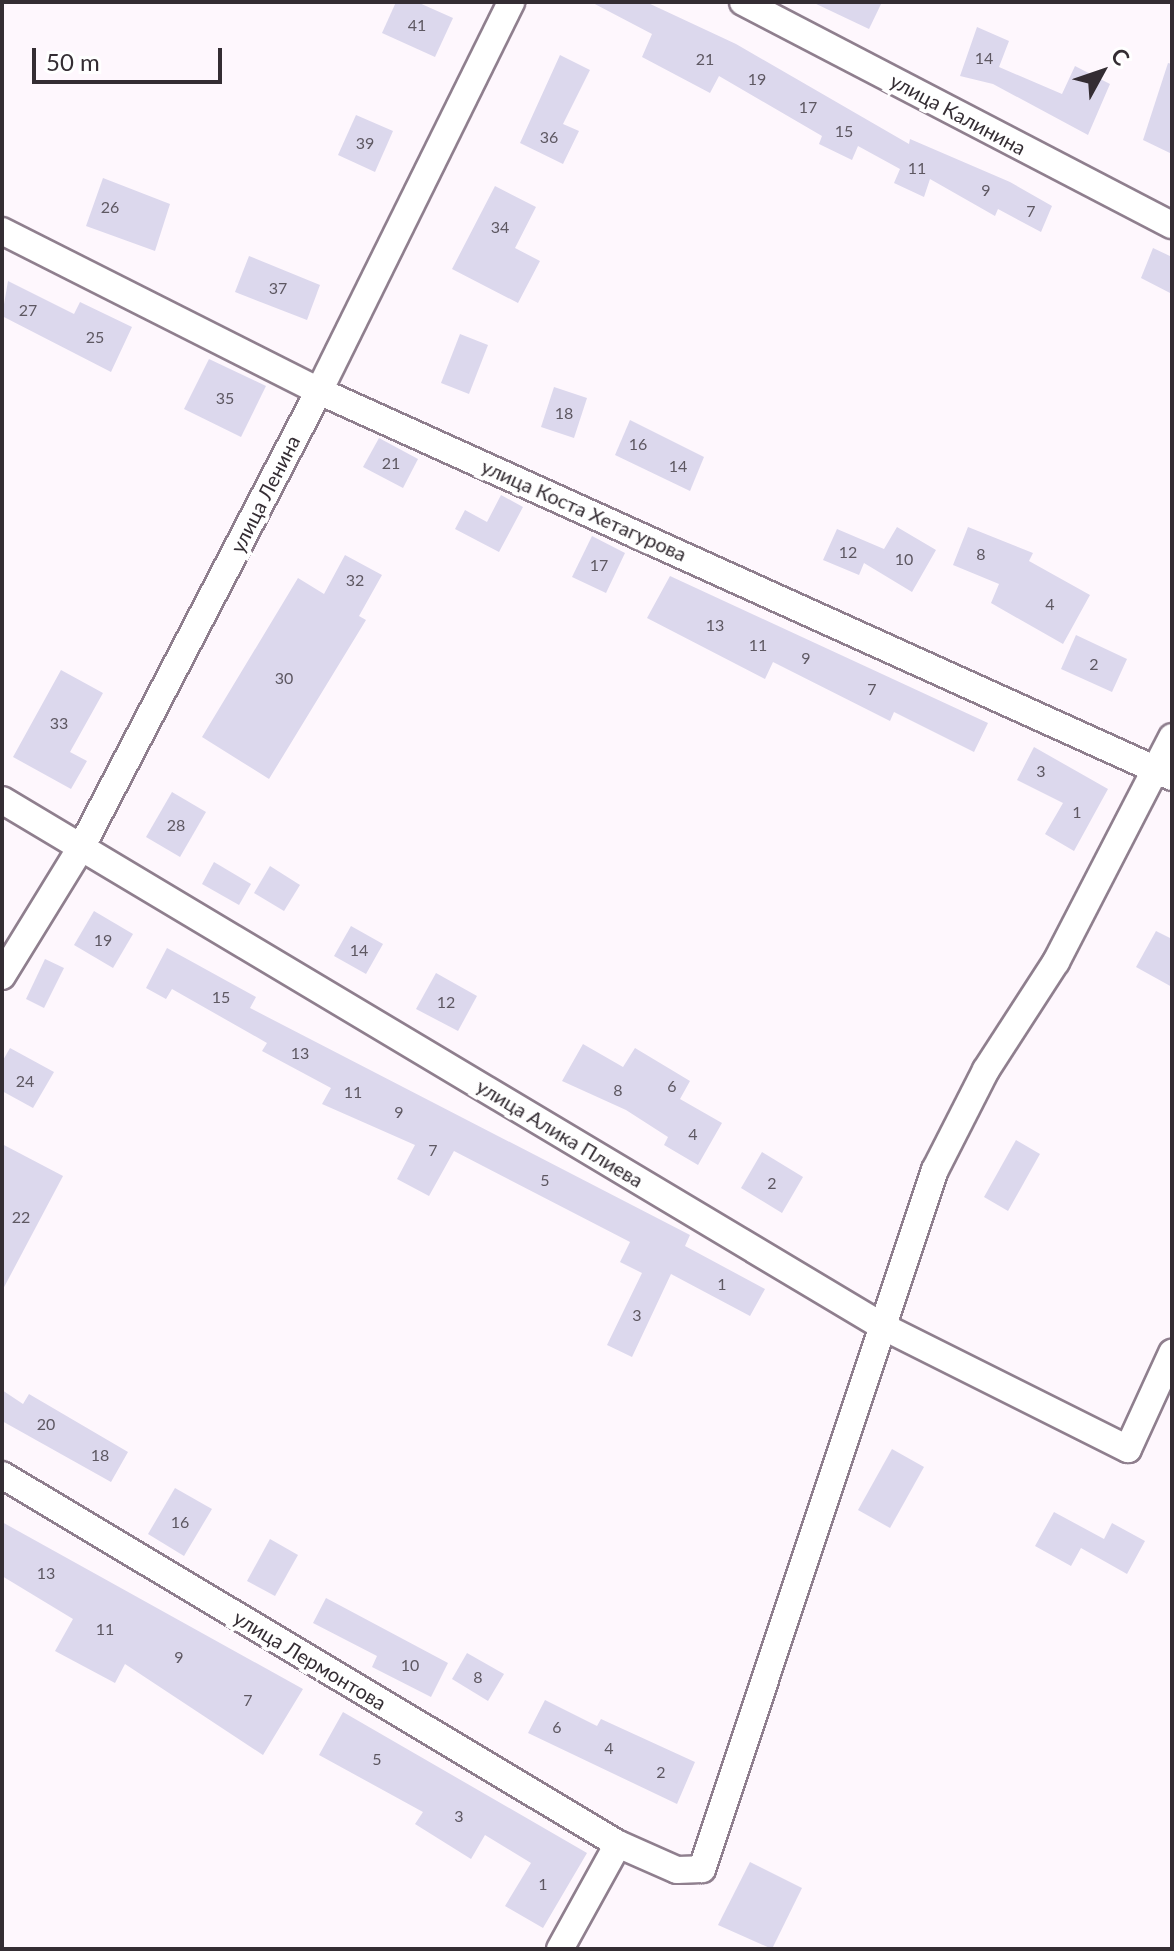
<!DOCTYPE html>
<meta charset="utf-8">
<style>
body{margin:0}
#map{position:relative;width:1174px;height:1951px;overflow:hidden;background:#fef7fd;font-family:Lato,sans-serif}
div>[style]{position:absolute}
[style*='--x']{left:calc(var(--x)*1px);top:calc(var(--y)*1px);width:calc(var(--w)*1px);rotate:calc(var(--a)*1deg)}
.building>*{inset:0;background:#dcd8ed}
.roads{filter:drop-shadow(2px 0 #8f7f8e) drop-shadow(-2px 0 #8f7f8e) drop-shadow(0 2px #8f7f8e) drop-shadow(0 -2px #8f7f8e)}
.minor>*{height:26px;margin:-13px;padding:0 13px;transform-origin:13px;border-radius:13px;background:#fff}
span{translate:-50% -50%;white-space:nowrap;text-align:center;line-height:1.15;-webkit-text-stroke:8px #fff;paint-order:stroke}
.number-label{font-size:16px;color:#5e5862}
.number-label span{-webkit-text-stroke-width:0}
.street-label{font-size:20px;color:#342d33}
.frame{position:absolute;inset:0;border:4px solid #342d33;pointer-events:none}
.north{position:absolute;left:1062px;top:32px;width:80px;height:80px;-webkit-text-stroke:6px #fff;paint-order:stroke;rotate:50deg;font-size:22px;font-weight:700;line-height:32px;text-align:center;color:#342d33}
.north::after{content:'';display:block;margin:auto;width:28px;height:36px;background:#342d33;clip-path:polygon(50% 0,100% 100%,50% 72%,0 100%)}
.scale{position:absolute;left:32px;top:48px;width:190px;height:36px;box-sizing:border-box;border:4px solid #342d33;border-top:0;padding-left:10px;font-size:24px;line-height:28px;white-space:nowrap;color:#342d33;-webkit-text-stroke:6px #fff;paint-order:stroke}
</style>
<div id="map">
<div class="building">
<div style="clip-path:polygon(396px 2px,417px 2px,453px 18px,435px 57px,382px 33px)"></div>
<div style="clip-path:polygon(591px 2px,646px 2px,736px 44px,909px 144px,910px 139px,1010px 182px,1052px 206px,1041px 232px,998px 209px,995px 216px,930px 179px,924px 197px,894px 183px,900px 169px,858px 146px,852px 160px,819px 144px,822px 136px,719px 76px,710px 93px,642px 57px,652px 34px)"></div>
<div style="clip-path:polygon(812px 2px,882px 2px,869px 29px)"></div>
<div style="clip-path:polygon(977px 27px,1009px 41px,999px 67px,1062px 94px,1075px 66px,1110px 84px,1088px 135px,993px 84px,960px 76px)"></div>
<div style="clip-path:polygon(560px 55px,590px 70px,563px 124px,579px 131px,563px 164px,520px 143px)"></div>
<div style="clip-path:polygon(1168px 63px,1172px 64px,1172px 154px,1143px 140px)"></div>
<div style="clip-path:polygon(356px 115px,393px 131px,375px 172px,338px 155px)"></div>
<div style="clip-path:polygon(103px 178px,170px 204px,155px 251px,86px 226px)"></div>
<div style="clip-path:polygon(495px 186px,536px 207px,515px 248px,540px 261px,518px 303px,452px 269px)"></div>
<div style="clip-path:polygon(1153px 248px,1172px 257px,1172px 294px,1141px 278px)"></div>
<div style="clip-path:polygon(249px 256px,320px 285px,307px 320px,235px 292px)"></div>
<div style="clip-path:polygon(8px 281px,74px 314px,80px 302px,132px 327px,111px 372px,2px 316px)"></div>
<div style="clip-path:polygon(460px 334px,488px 345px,469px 394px,441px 383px)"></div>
<div style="clip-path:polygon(209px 359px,266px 386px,241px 437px,184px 409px)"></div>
<div style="clip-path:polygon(554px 387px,587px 398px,574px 438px,541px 427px)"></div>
<div style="clip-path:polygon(630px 420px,704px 457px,690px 491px,615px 455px)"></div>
<div style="clip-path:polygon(379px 438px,418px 459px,403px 488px,363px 467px)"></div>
<div style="clip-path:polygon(501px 495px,523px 507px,499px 552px,455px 529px,465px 510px,487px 522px)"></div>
<div style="clip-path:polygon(897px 527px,936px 550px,912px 592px,864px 563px,859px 575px,823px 560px,837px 529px,884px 549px)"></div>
<div style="clip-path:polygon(968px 527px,1033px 553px,1029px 561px,1090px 595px,1063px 644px,991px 603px,999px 584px,953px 565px)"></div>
<div style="clip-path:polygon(592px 536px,625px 553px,606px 593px,572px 577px)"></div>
<div style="clip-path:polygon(345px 555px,382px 575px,359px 616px,366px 620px,269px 779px,202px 737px,298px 578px,324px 594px)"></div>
<div style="clip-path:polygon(670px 576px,988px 723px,974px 752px,894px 712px,890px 721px,773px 662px,765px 679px,647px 618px)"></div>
<div style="clip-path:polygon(1076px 635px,1127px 659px,1112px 692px,1061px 669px)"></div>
<div style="clip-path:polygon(61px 670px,103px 693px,70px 752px,87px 761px,71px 789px,13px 757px)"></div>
<div style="clip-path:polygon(1034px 747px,1108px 789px,1074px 851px,1045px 834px,1063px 803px,1017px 780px)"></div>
<div style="clip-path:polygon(172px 792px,206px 812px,180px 857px,146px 837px)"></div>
<div style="clip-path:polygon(214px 862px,251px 884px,239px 905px,202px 884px)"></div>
<div style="clip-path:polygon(270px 866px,300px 885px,284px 911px,254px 893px)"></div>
<div style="clip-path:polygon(94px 911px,133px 934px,113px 968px,74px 945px)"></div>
<div style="clip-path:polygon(351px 926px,383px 944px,366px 974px,334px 956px)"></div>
<div style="clip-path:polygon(1156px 931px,1172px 939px,1172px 987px,1136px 967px)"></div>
<div style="clip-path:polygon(167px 948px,256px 997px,250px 1008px,690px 1235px,685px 1246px,765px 1289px,750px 1316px,671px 1274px,632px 1357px,607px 1345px,642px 1273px,620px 1262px,630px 1242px,454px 1151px,429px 1196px,397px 1179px,415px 1145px,322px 1104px,331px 1088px,262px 1051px,267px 1043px,172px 989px,166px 999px,146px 988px)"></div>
<div style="clip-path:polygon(45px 959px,64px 968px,44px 1008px,26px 999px)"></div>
<div style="clip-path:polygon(436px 973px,477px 996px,458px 1031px,416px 1009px)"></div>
<div style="clip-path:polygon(583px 1044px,623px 1067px,635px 1048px,690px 1081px,680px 1099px,722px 1123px,698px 1165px,664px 1145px,668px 1137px,626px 1110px,562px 1081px)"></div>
<div style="clip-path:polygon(10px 1048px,54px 1072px,33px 1108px,2px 1091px,2px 1062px)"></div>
<div style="clip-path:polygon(1016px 1140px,1040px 1154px,1008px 1211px,984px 1197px)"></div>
<div style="clip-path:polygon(2px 1144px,63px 1176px,2px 1291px)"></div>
<div style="clip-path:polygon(762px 1152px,803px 1177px,782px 1213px,741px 1188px)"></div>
<div style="clip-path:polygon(2px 1390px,23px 1404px,29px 1394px,128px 1452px,111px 1482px,2px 1421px)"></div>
<div style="clip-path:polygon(892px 1449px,924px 1467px,890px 1528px,858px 1510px)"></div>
<div style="clip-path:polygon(175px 1488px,212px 1509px,184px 1556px,148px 1534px)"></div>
<div style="clip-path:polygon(1054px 1512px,1104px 1539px,1112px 1523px,1145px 1541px,1127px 1574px,1081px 1548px,1071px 1566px,1035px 1546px)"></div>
<div style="clip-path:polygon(2px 1522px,303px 1689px,263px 1755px,125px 1664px,115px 1683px,55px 1651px,73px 1619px,2px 1576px)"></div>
<div style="clip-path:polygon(270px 1539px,298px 1555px,275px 1596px,247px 1581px)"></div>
<div style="clip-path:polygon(326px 1598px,448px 1663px,431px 1697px,372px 1667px,377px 1656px,313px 1623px)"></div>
<div style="clip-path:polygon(467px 1653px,504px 1674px,488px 1701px,452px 1679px)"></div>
<div style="clip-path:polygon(545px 1700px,597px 1726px,601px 1719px,695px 1762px,677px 1804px,528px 1733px)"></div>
<div style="clip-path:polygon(343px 1712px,587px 1853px,543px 1928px,505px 1906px,531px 1863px,485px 1835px,471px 1859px,415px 1824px,423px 1812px,319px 1755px)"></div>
<div style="clip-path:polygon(750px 1862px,802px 1888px,772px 1949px,718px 1925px)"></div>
</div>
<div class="roads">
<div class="minor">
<div style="--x:743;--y:2;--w:483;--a:27.5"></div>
<div style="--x:2;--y:231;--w:355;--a:26.8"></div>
<div style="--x:319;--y:391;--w:936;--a:24.35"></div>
<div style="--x:2;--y:800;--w:1025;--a:30.87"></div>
<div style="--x:882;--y:1326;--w:275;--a:26.6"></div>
<div style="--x:1128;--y:1449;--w:106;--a:-65.4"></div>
<div style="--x:2;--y:976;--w:153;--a:-58.4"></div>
<div style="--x:82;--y:846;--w:513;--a:-62.49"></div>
<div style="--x:319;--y:391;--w:434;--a:-63.7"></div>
<div style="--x:2;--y:1475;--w:718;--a:30.92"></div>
<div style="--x:560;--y:1949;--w:120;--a:-61.1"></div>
<div style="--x:618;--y:1844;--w:64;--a:23.8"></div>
<div style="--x:677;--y:1870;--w:25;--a:-2"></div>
<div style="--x:702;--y:1869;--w:737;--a:-71.57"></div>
<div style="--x:935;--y:1170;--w:112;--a:-63"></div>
<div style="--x:986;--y:1070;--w:129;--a:-57.1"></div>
<div style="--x:1056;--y:962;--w:253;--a:-62.7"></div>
</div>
</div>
<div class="number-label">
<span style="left:417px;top:25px">41</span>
<span style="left:984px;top:58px">14</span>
<span style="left:705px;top:59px">21</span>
<span style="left:757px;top:79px">19</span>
<span style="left:808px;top:107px">17</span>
<span style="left:844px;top:131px">15</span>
<span style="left:549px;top:137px">36</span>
<span style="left:365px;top:143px">39</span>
<span style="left:917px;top:168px">11</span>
<span style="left:986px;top:190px">9</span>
<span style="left:110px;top:207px">26</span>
<span style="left:1031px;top:211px">7</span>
<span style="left:500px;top:227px">34</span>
<span style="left:278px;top:288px">37</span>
<span style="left:28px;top:310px">27</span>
<span style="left:95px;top:337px">25</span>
<span style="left:225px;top:398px">35</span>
<span style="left:564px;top:413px">18</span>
<span style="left:638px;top:444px">16</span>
<span style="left:391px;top:463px">21</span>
<span style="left:678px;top:466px">14</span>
<span style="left:848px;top:552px">12</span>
<span style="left:981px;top:554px">8</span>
<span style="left:904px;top:559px">10</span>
<span style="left:599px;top:565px">17</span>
<span style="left:355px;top:580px">32</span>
<span style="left:1050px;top:604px">4</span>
<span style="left:715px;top:625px">13</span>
<span style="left:758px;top:645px">11</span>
<span style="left:806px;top:658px">9</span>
<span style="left:1094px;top:664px">2</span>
<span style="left:284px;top:678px">30</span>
<span style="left:872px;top:689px">7</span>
<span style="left:59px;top:723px">33</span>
<span style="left:1041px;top:771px">3</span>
<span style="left:1077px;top:812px">1</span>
<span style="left:176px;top:825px">28</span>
<span style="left:103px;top:940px">19</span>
<span style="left:359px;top:950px">14</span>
<span style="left:221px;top:997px">15</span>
<span style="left:446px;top:1002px">12</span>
<span style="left:300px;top:1053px">13</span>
<span style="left:25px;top:1081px">24</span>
<span style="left:672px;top:1086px">6</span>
<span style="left:618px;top:1090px">8</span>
<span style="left:353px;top:1092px">11</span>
<span style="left:399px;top:1112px">9</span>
<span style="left:693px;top:1134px">4</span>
<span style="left:433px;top:1150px">7</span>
<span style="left:545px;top:1180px">5</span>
<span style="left:772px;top:1183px">2</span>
<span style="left:21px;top:1217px">22</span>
<span style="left:722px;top:1284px">1</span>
<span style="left:637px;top:1315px">3</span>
<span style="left:46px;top:1424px">20</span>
<span style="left:100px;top:1455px">18</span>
<span style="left:180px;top:1522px">16</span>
<span style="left:46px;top:1573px">13</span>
<span style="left:105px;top:1629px">11</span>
<span style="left:179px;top:1657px">9</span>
<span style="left:410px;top:1665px">10</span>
<span style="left:478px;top:1677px">8</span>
<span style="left:248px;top:1700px">7</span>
<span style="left:557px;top:1727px">6</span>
<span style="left:609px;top:1748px">4</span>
<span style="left:377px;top:1759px">5</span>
<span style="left:661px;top:1772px">2</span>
<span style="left:459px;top:1816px">3</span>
<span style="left:543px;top:1884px">1</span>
</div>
<div class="street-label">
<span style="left:958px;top:114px;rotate:28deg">улица Калинина</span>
<span style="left:265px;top:494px;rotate:-63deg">улица Ленина</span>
<span style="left:584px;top:510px;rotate:24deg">улица Коста Хетагурова</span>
<span style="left:560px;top:1133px;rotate:31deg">улица Алика Плиева</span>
<span style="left:310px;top:1660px;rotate:31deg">улица Лермонтова</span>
</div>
<div class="frame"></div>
<div class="north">С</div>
<div class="scale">50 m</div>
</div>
